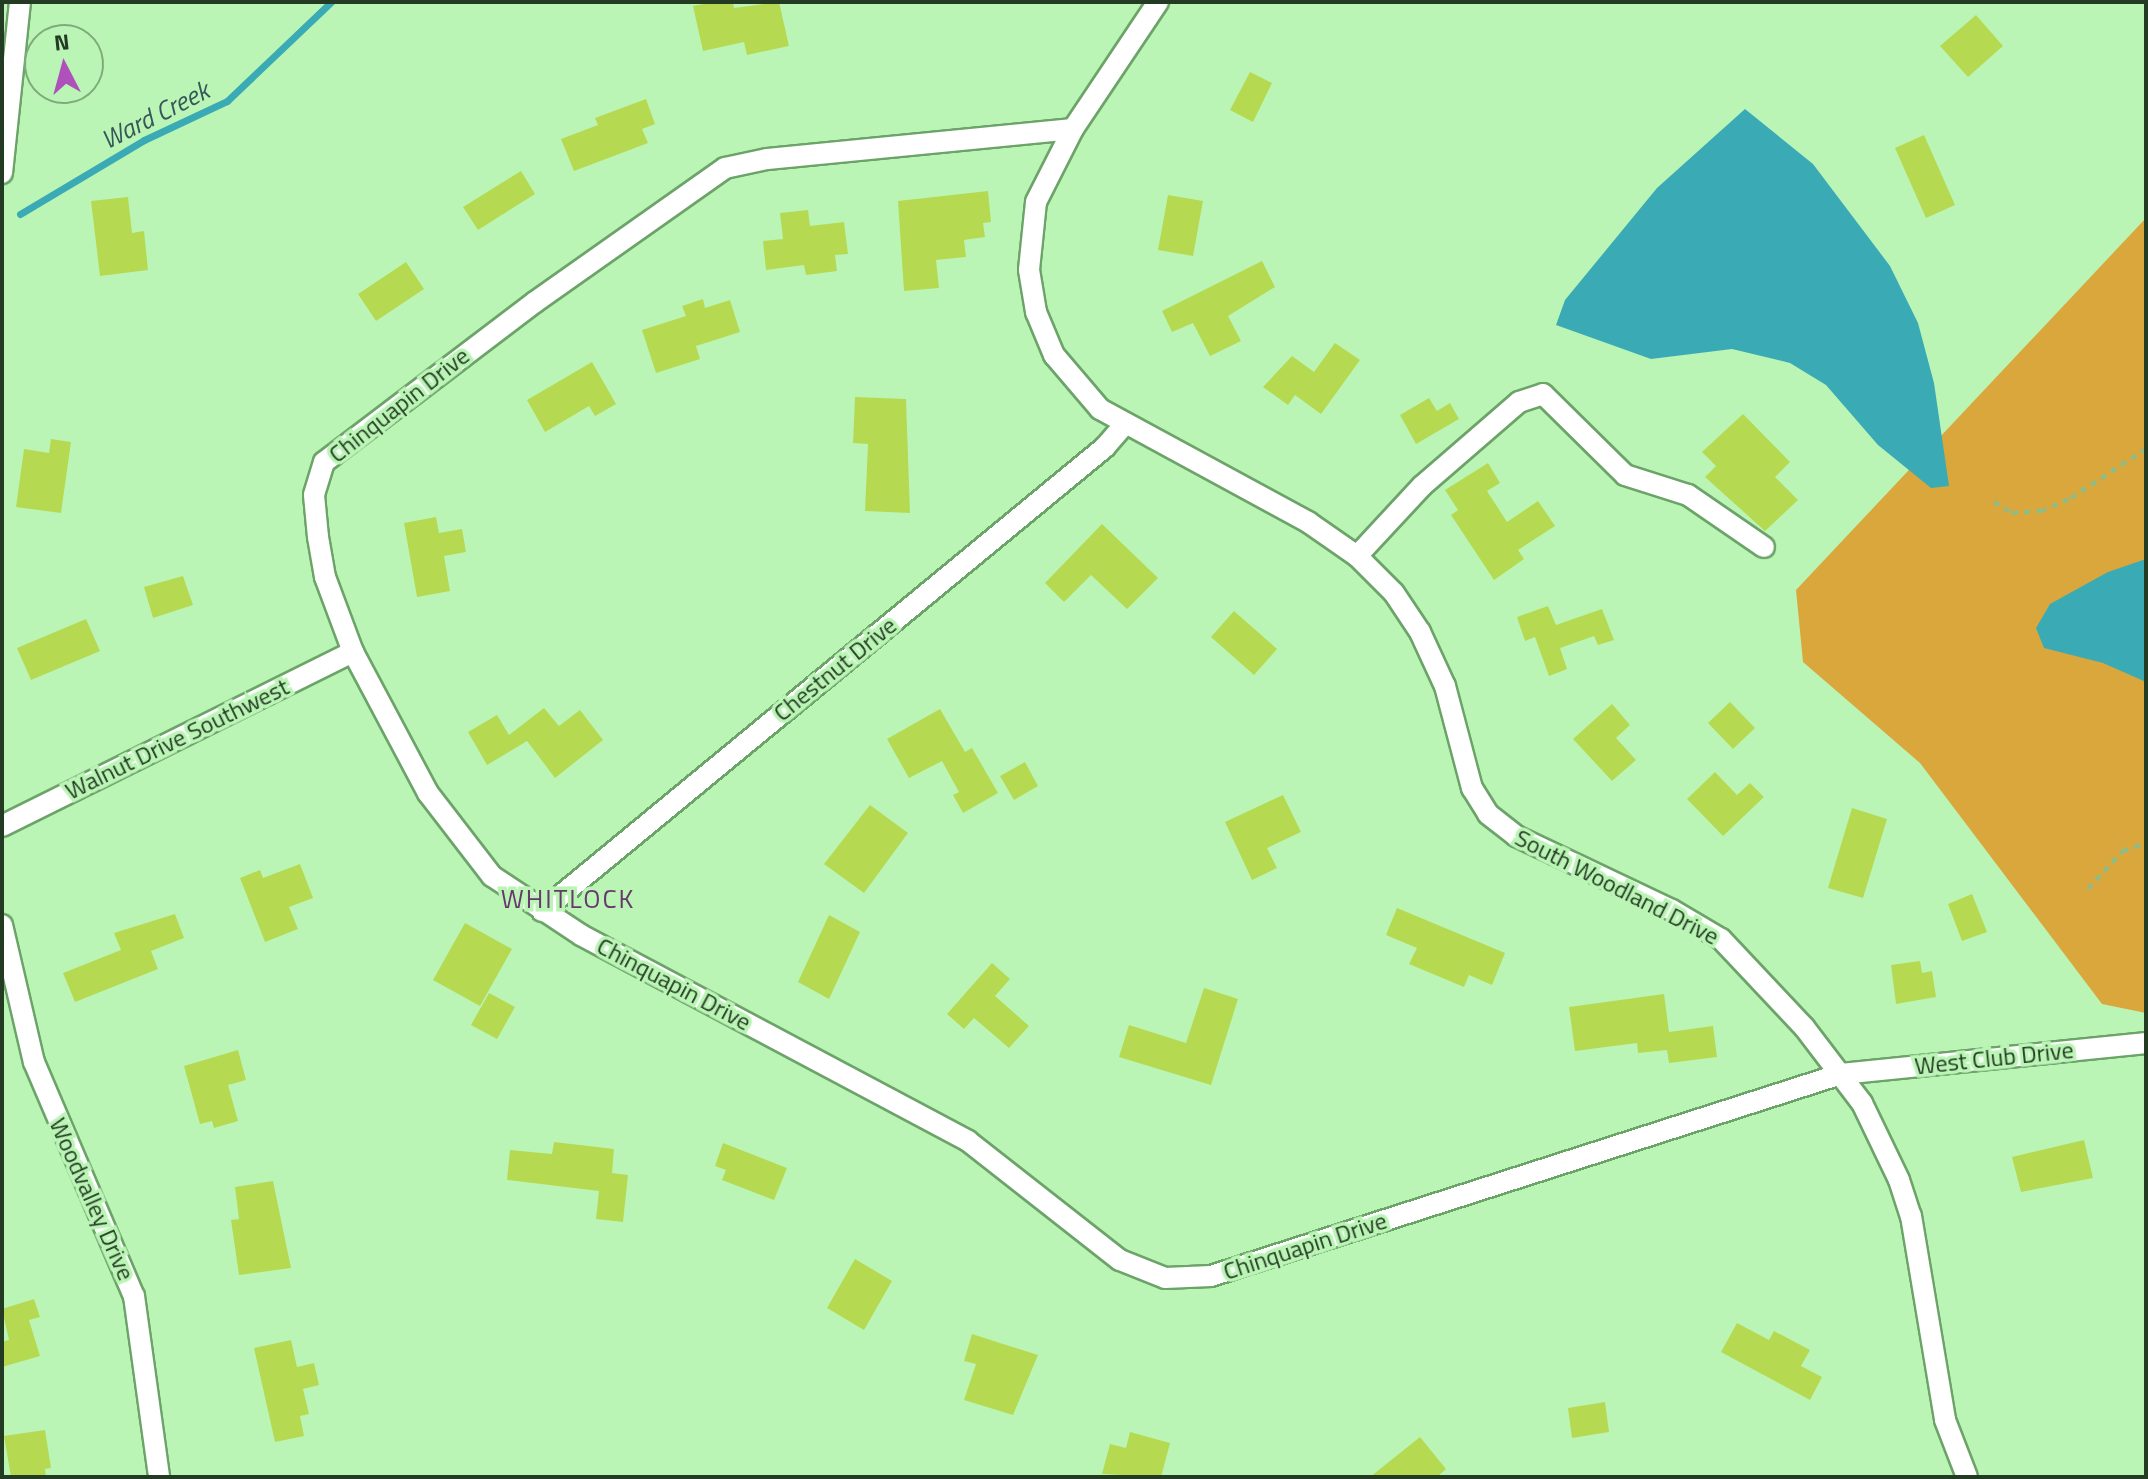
<!DOCTYPE html>
<style>
body{margin:0}
#map{position:relative;width:2148px;height:1479px;overflow:hidden;background:#bbf5b6;font-family:"Titillium Web",sans-serif}
div>[style]{position:absolute}
[style*='--x']{left:calc(var(--x)*1px);top:calc(var(--y)*1px);width:calc(var(--w)*1px);rotate:calc(var(--a)*1deg)}
.green>*{inset:0;background:#d9a73b}
.water>*{inset:0;background:#3aabb5}
.stream>*{height:7px;margin:-3.5px;padding:0 3.5px;transform-origin:3.5px;border-radius:3.5px;background:#3aabb5}
.building>*{inset:0;background:#b5da52}
.path>*{height:4px;margin-top:-2px;transform-origin:0;background:repeating-linear-gradient(90deg,#8dbc89 0 6px,transparent 0 12px)}
.roads{filter:drop-shadow(2px 0 #6ca369) drop-shadow(-2px 0 #6ca369) drop-shadow(0 2px #6ca369) drop-shadow(0 -2px #6ca369)}
.minor>*{height:20px;margin:-10px;padding:0 10px;transform-origin:10px;border-radius:10px;background:#fff}
span{translate:-50% -50%;white-space:nowrap;text-align:center;line-height:1.15;-webkit-text-stroke:7px #bbf5b6;paint-order:stroke}
.street-label{font-size:24px;color:#243b23}
.water-label{font-size:26px;color:#35575a;font-style:italic}
.neighbourhood-label{font-size:26px;color:#66386c;letter-spacing:2px}
.frame{position:absolute;inset:0;border:4px solid #243b23;pointer-events:none}
.north{position:absolute;left:24px;top:24px;width:80px;height:80px;box-sizing:border-box;background:#bbf5b6;border:2px solid #7fab7b;border-radius:50%;rotate:354deg;font-size:22px;font-weight:700;line-height:32px;text-align:center;color:#243b23}
.north::after{content:'';display:block;margin:auto;width:28px;height:36px;background:#ae51bb;clip-path:polygon(50% 0,100% 100%,50% 72%,0 100%)}
</style>
<div id="map">
<div class="green">
<div style="clip-path:polygon(2146px 218px,2146px 1013px,2102px 1004px,1920px 763px,1803px 662px,1796px 590px)"></div>
</div>
<div class="water">
<div style="clip-path:polygon(1745px 109px,1813px 164px,1890px 266px,1918px 323px,1934px 383px,1949px 486px,1931px 488px,1878px 445px,1826px 385px,1790px 363px,1732px 349px,1651px 359px,1556px 325px,1565px 300px,1657px 188px)"></div>
<div style="clip-path:polygon(2146px 559px,2146px 682px,2103px 663px,2044px 648px,2036px 628px,2050px 604px,2108px 572px)"></div>
</div>
<div class="stream">
<div style="--x:20;--y:214;--w:144;--a:-30.8"></div>
<div style="--x:144;--y:140;--w:92;--a:-25.2"></div>
<div style="--x:227;--y:101;--w:144;--a:-43.6"></div>
</div>
<div class="building">
<div style="clip-path:polygon(713px 2px,733px 2px,734px 8px,779px 2px,789px 46px,747px 55px,744px 42px,703px 51px,693px 6px)"></div>
<div style="clip-path:polygon(1976px 15px,2003px 46px,1968px 77px,1940px 46px)"></div>
<div style="clip-path:polygon(1250px 72px,1272px 83px,1253px 122px,1230px 110px)"></div>
<div style="clip-path:polygon(646px 99px,655px 124px,642px 129px,648px 143px,574px 171px,561px 139px,598px 125px,595px 118px)"></div>
<div style="clip-path:polygon(1924px 135px,1955px 205px,1926px 218px,1895px 148px)"></div>
<div style="clip-path:polygon(521px 171px,535px 194px,478px 230px,463px 207px)"></div>
<div style="clip-path:polygon(988px 191px,991px 222px,983px 223px,985px 237px,964px 240px,966px 257px,936px 260px,939px 288px,904px 291px,898px 201px)"></div>
<div style="clip-path:polygon(1168px 195px,1203px 201px,1193px 256px,1158px 250px)"></div>
<div style="clip-path:polygon(128px 197px,132px 233px,144px 231px,148px 270px,100px 276px,91px 201px)"></div>
<div style="clip-path:polygon(808px 210px,810px 226px,844px 222px,848px 254px,835px 255px,837px 271px,806px 275px,804px 265px,766px 270px,763px 241px,783px 239px,780px 213px)"></div>
<div style="clip-path:polygon(1262px 261px,1275px 287px,1228px 316px,1241px 341px,1210px 356px,1193px 323px,1172px 332px,1162px 311px)"></div>
<div style="clip-path:polygon(406px 262px,424px 289px,376px 321px,358px 294px)"></div>
<div style="clip-path:polygon(703px 299px,705px 308px,730px 300px,740px 332px,696px 346px,700px 359px,656px 373px,642px 330px,686px 316px,682px 306px)"></div>
<div style="clip-path:polygon(1335px 343px,1360px 360px,1321px 414px,1295px 395px,1288px 405px,1263px 387px,1292px 356px,1314px 372px)"></div>
<div style="clip-path:polygon(592px 362px,616px 404px,595px 416px,589px 406px,545px 432px,527px 400px)"></div>
<div style="clip-path:polygon(855px 397px,906px 399px,910px 513px,865px 511px,868px 444px,853px 443px)"></div>
<div style="clip-path:polygon(1429px 398px,1437px 411px,1450px 403px,1459px 419px,1416px 444px,1400px 415px)"></div>
<div style="clip-path:polygon(1743px 414px,1790px 462px,1775px 477px,1798px 500px,1765px 531px,1705px 477px,1716px 466px,1702px 452px)"></div>
<div style="clip-path:polygon(51px 439px,71px 442px,61px 513px,16px 507px,24px 449px,49px 453px)"></div>
<div style="clip-path:polygon(1488px 463px,1500px 483px,1487px 491px,1507px 522px,1538px 501px,1555px 526px,1518px 550px,1524px 559px,1494px 580px,1451px 515px,1458px 510px,1445px 490px)"></div>
<div style="clip-path:polygon(436px 517px,439px 533px,462px 529px,466px 552px,444px 556px,450px 591px,417px 597px,404px 523px)"></div>
<div style="clip-path:polygon(1102px 524px,1158px 578px,1127px 609px,1091px 575px,1064px 602px,1045px 583px)"></div>
<div style="clip-path:polygon(183px 576px,193px 605px,153px 618px,144px 587px)"></div>
<div style="clip-path:polygon(1548px 606px,1556px 625px,1602px 609px,1614px 640px,1598px 645px,1594px 636px,1560px 648px,1567px 669px,1549px 676px,1535px 637px,1525px 641px,1517px 617px)"></div>
<div style="clip-path:polygon(1234px 611px,1277px 649px,1254px 675px,1211px 637px)"></div>
<div style="clip-path:polygon(86px 619px,100px 651px,31px 680px,17px 648px)"></div>
<div style="clip-path:polygon(1730px 702px,1755px 728px,1733px 749px,1708px 723px)"></div>
<div style="clip-path:polygon(1612px 704px,1630px 725px,1616px 738px,1636px 760px,1612px 781px,1573px 739px)"></div>
<div style="clip-path:polygon(544px 708px,559px 726px,580px 710px,603px 740px,555px 778px,527px 741px,487px 765px,468px 732px,497px 715px,509px 735px)"></div>
<div style="clip-path:polygon(940px 709px,965px 752px,972px 748px,998px 793px,963px 813px,953px 795px,959px 792px,942px 761px,909px 778px,887px 739px)"></div>
<div style="clip-path:polygon(1025px 762px,1038px 786px,1014px 800px,1000px 776px)"></div>
<div style="clip-path:polygon(1715px 772px,1737px 795px,1750px 783px,1764px 797px,1723px 836px,1687px 799px)"></div>
<div style="clip-path:polygon(1283px 795px,1301px 832px,1267px 848px,1277px 868px,1252px 880px,1225px 822px)"></div>
<div style="clip-path:polygon(870px 805px,908px 833px,864px 893px,824px 864px)"></div>
<div style="clip-path:polygon(1852px 808px,1887px 819px,1863px 898px,1828px 888px)"></div>
<div style="clip-path:polygon(300px 864px,313px 898px,289px 907px,298px 929px,265px 942px,240px 878px,260px 870px,263px 878px)"></div>
<div style="clip-path:polygon(1972px 894px,1987px 932px,1962px 941px,1948px 904px)"></div>
<div style="clip-path:polygon(1397px 908px,1505px 953px,1492px 985px,1469px 975px,1464px 987px,1409px 964px,1417px 948px,1386px 935px)"></div>
<div style="clip-path:polygon(175px 914px,184px 938px,151px 951px,158px 969px,75px 1002px,63px 973px,121px 950px,114px 933px)"></div>
<div style="clip-path:polygon(829px 915px,860px 932px,829px 999px,798px 982px)"></div>
<div style="clip-path:polygon(465px 923px,512px 949px,480px 1006px,433px 980px)"></div>
<div style="clip-path:polygon(1920px 961px,1922px 973px,1932px 971px,1936px 997px,1896px 1004px,1891px 965px)"></div>
<div style="clip-path:polygon(992px 963px,1010px 979px,995px 996px,1029px 1026px,1009px 1048px,974px 1018px,964px 1029px,947px 1014px)"></div>
<div style="clip-path:polygon(1204px 988px,1238px 999px,1211px 1085px,1119px 1057px,1129px 1025px,1186px 1043px)"></div>
<div style="clip-path:polygon(489px 993px,515px 1007px,497px 1039px,471px 1025px)"></div>
<div style="clip-path:polygon(1664px 994px,1669px 1032px,1713px 1026px,1717px 1057px,1669px 1063px,1667px 1050px,1638px 1053px,1637px 1043px,1575px 1051px,1569px 1007px)"></div>
<div style="clip-path:polygon(238px 1050px,246px 1080px,228px 1085px,238px 1121px,214px 1128px,212px 1121px,200px 1124px,184px 1066px)"></div>
<div style="clip-path:polygon(2084px 1140px,2093px 1178px,2021px 1192px,2012px 1157px)"></div>
<div style="clip-path:polygon(554px 1142px,614px 1149px,612px 1173px,628px 1175px,623px 1222px,596px 1219px,599px 1191px,507px 1180px,510px 1150px,552px 1154px)"></div>
<div style="clip-path:polygon(723px 1143px,787px 1168px,774px 1200px,722px 1180px,726px 1170px,715px 1166px)"></div>
<div style="clip-path:polygon(273px 1181px,291px 1268px,239px 1275px,231px 1220px,239px 1219px,235px 1187px)"></div>
<div style="clip-path:polygon(855px 1259px,892px 1281px,864px 1330px,827px 1308px)"></div>
<div style="clip-path:polygon(34px 1299px,40px 1317px,29px 1320px,40px 1356px,2px 1367px,2px 1342px,9px 1340px,2px 1309px)"></div>
<div style="clip-path:polygon(1737px 1323px,1769px 1340px,1774px 1331px,1810px 1350px,1801px 1366px,1822px 1377px,1810px 1400px,1721px 1352px)"></div>
<div style="clip-path:polygon(972px 1334px,1038px 1355px,1013px 1415px,964px 1400px,976px 1364px,964px 1361px)"></div>
<div style="clip-path:polygon(291px 1340px,297px 1367px,314px 1363px,319px 1385px,303px 1389px,309px 1414px,300px 1416px,304px 1436px,275px 1442px,254px 1348px)"></div>
<div style="clip-path:polygon(1605px 1402px,1609px 1432px,1572px 1438px,1568px 1408px)"></div>
<div style="clip-path:polygon(45px 1430px,51px 1468px,45px 1469px,46px 1477px,11px 1477px,4px 1436px)"></div>
<div style="clip-path:polygon(1130px 1432px,1170px 1443px,1161px 1477px,1102px 1474px,1110px 1444px,1126px 1448px)"></div>
<div style="clip-path:polygon(1420px 1437px,1446px 1469px,1437px 1477px,1370px 1477px)"></div>
</div>
<div class="path">
<div style="--x:1994;--y:502;--w:21;--a:31"></div>
<div style="--x:2012;--y:513;--w:29;--a:-4"></div>
<div style="--x:2041;--y:511;--w:33;--a:-23"></div>
<div style="--x:2071;--y:498;--w:90;--a:-33.2"></div>
<div style="--x:2088;--y:889;--w:52;--a:-47.4"></div>
<div style="--x:2123;--y:851;--w:24;--a:-19"></div>
</div>
<div class="roads">
<div class="minor">
<div style="--x:1158;--y:2;--w:153;--a:123.8"></div>
<div style="--x:1073;--y:129;--w:82;--a:116.9"></div>
<div style="--x:1036;--y:202;--w:68;--a:95.9"></div>
<div style="--x:1029;--y:270;--w:43;--a:80.5"></div>
<div style="--x:1036;--y:312;--w:47;--a:67.3"></div>
<div style="--x:1054;--y:355;--w:71;--a:49.6"></div>
<div style="--x:1100;--y:409;--w:237;--a:28.5"></div>
<div style="--x:1308;--y:522;--w:60;--a:34.8"></div>
<div style="--x:1357;--y:556;--w:52;--a:45"></div>
<div style="--x:1394;--y:593;--w:47;--a:56.3"></div>
<div style="--x:1420;--y:632;--w:60;--a:65.2"></div>
<div style="--x:1445;--y:686;--w:106;--a:75.2"></div>
<div style="--x:1472;--y:788;--w:31;--a:58"></div>
<div style="--x:1488;--y:814;--w:36;--a:38"></div>
<div style="--x:1516;--y:836;--w:173;--a:25.4"></div>
<div style="--x:1672;--y:910;--w:57;--a:30.6"></div>
<div style="--x:1721;--y:939;--w:121;--a:46.7"></div>
<div style="--x:1804;--y:1027;--w:96;--a:52.7"></div>
<div style="--x:1862;--y:1103;--w:85;--a:64.3"></div>
<div style="--x:1899;--y:1180;--w:38;--a:72"></div>
<div style="--x:1911;--y:1216;--w:207;--a:80.5"></div>
<div style="--x:1945;--y:1420;--w:61;--a:68.9"></div>
<div style="--x:1073;--y:129;--w:307;--a:174.4"></div>
<div style="--x:767;--y:159;--w:43;--a:167.9"></div>
<div style="--x:725;--y:168;--w:232;--a:144.8"></div>
<div style="--x:535;--y:302;--w:265;--a:142.8"></div>
<div style="--x:324;--y:462;--w:34;--a:107"></div>
<div style="--x:314;--y:495;--w:42;--a:84.6"></div>
<div style="--x:318;--y:537;--w:41;--a:80.1"></div>
<div style="--x:325;--y:577;--w:80;--a:69.5"></div>
<div style="--x:353;--y:652;--w:160;--a:62"></div>
<div style="--x:428;--y:793;--w:105;--a:52.4"></div>
<div style="--x:492;--y:876;--w:107;--a:33.5"></div>
<div style="--x:581;--y:935;--w:438;--a:28"></div>
<div style="--x:968;--y:1141;--w:193;--a:38.1"></div>
<div style="--x:1120;--y:1260;--w:48;--a:21.8"></div>
<div style="--x:1165;--y:1278;--w:46;--a:-2.5"></div>
<div style="--x:1211;--y:1276;--w:662;--a:-17.78"></div>
<div style="--x:1841;--y:1074;--w:307;--a:-5.8"></div>
<div style="--x:2;--y:173;--w:172;--a:-84"></div>
<div style="--x:1357;--y:556;--w:96;--a:-47.1"></div>
<div style="--x:1422;--y:486;--w:128;--a:-40.9"></div>
<div style="--x:1519;--y:402;--w:25;--a:-18"></div>
<div style="--x:1543;--y:394;--w:115;--a:44.6"></div>
<div style="--x:1625;--y:475;--w:66;--a:17.6"></div>
<div style="--x:1688;--y:495;--w:92;--a:34.4"></div>
<div style="--x:2;--y:826;--w:392;--a:-26.4"></div>
<div style="--x:542;--y:911;--w:730;--a:-39.49"></div>
<div style="--x:1105;--y:447;--w:30;--a:-49"></div>
<div style="--x:2;--y:925;--w:141;--a:76.9"></div>
<div style="--x:34;--y:1062;--w:254;--a:66.9"></div>
<div style="--x:134;--y:1296;--w:183;--a:82.1"></div>
</div>
</div>
<div class="street-label">
<span style="left:399px;top:405px;rotate:-38deg">Chinquapin Drive</span>
<span style="left:835px;top:669px;rotate:-39deg">Chestnut Drive</span>
<span style="left:177px;top:739px;rotate:-26deg">Walnut Drive Southwest</span>
<span style="left:1617px;top:887px;rotate:27deg">South Woodland Drive</span>
<span style="left:674px;top:984px;rotate:28deg">Chinquapin Drive</span>
<span style="left:1994px;top:1058px;rotate:-6deg">West Club Drive</span>
<span style="left:92px;top:1199px;rotate:66deg">Woodvalley Drive</span>
<span style="left:1305px;top:1246px;rotate:-18deg">Chinquapin Drive</span>
</div>
<div class="water-label">
<span style="left:155px;top:115px;rotate:-27deg">Ward Creek</span>
</div>
<div class="neighbourhood-label">
<span style="left:568px;top:899px">WHITLOCK</span>
</div>
<div class="frame"></div>
<div class="north">N</div>
</div>
